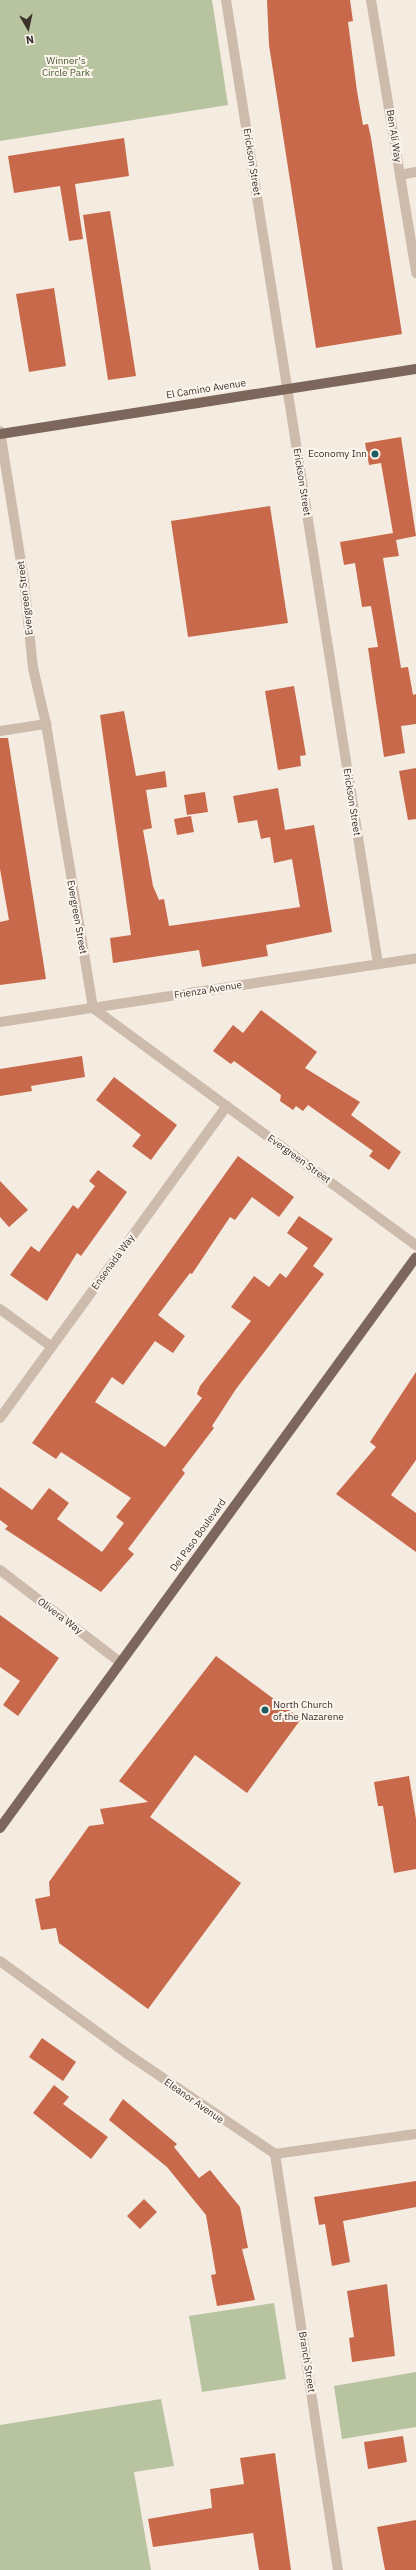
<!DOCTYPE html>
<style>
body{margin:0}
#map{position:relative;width:416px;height:2570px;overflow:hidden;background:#f4ebe1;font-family:"IBM Plex Sans",sans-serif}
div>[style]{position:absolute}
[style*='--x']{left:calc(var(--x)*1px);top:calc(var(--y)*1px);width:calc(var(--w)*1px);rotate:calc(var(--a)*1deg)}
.green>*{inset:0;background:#b8c4a0}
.building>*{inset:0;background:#c8694b}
.minor>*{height:10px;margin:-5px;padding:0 5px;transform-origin:5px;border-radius:5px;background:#cdbbac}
.major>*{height:10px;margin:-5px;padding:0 5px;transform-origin:5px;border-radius:5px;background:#7d675c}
.dots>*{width:11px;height:11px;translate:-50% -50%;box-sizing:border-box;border:2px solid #fbf5ee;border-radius:50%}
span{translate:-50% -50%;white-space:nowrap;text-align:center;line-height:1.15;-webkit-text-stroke:4px #fbf5ee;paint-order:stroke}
.park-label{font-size:10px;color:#4a5a2e}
.street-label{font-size:10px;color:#3b302b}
.poi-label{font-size:10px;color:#3b302b}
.right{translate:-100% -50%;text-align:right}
.left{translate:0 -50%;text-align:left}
.north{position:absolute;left:8px;top:8px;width:40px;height:40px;-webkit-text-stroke:3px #fbf5ee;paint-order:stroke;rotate:171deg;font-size:11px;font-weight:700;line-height:16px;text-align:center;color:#3b302b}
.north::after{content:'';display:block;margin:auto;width:14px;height:18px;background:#3b302b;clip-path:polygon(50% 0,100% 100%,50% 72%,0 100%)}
</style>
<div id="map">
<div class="green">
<div style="clip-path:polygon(0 0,212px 0,228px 105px,0 141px)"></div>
<div style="clip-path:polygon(274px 2303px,286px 2379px,202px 2392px,189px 2316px)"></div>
<div style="clip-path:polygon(416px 2372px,416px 2427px,342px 2439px,334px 2386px)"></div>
<div style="clip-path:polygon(161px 2399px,174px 2466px,134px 2472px,151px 2570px,0 2570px,0 2425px)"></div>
</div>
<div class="building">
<div style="clip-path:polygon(267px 0,350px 0,353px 21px,348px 22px,357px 91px,363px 125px,368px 124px,371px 138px,402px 334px,316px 348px,269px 45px)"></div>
<div style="clip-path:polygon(124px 138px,129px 176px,75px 184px,83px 239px,69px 241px,60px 186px,14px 193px,8px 156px)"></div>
<div style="clip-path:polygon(110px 211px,136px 376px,108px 380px,83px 215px)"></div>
<div style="clip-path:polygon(54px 288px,66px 366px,29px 372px,16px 294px)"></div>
<div style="clip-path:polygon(401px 437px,416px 536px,396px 540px,399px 556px,383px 558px,401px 668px,408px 667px,413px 695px,416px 694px,416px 724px,401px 726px,405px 753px,384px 757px,368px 648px,378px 647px,371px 606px,362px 607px,355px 563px,344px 565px,340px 542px,393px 533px,381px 463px,369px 465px,365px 443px)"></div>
<div style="clip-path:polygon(270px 506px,288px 623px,188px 637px,171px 521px)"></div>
<div style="clip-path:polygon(294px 686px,306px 755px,300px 756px,301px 766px,278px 770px,265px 691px)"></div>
<div style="clip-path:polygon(124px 711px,136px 776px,165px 771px,167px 787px,146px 790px,152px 828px,143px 830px,153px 886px,159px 900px,164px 899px,169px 926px,300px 907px,292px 859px,274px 863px,270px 837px,261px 839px,257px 820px,238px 823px,233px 796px,278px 788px,285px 830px,314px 825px,332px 932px,266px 945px,268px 956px,202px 967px,199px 950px,113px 963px,110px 938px,131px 935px,100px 715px)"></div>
<div style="clip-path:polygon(0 738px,8px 738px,46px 979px,0 985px,0 922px,9px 920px,0 869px)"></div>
<div style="clip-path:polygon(416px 768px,416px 819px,408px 820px,399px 771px)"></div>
<div style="clip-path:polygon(205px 792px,208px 812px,187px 815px,184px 795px)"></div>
<div style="clip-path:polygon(191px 816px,194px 832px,177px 835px,174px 819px)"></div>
<div style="clip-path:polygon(261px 1010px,317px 1052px,305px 1068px,360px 1102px,351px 1115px,401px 1152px,389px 1170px,369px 1156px,373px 1151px,308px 1105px,303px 1111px,296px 1106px,293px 1110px,280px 1101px,281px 1095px,234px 1061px,231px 1064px,213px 1051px,233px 1025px,243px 1033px)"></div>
<div style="clip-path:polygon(82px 1056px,85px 1077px,31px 1086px,32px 1091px,0 1096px,0 1069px)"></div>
<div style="clip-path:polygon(114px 1077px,177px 1125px,151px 1160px,132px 1146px,141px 1135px,96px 1100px)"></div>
<div style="clip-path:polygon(238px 1156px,294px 1197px,279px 1217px,252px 1197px,235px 1220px,230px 1217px,192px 1274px,190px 1273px,158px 1315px,185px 1336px,173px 1353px,155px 1341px,123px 1385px,112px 1377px,95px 1402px,165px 1447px,202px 1398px,197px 1394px,200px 1386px,251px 1321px,231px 1307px,254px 1276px,269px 1287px,280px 1273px,286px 1278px,308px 1248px,287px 1233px,299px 1216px,333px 1239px,313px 1266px,324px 1274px,236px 1389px,212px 1426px,214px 1428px,182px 1470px,185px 1473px,128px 1549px,134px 1554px,101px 1592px,5px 1529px,8px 1526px,0 1520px,0 1487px,32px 1510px,49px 1488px,69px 1503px,57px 1519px,102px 1552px,124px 1523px,116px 1517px,131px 1498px,61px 1452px,56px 1459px,32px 1443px)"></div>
<div style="clip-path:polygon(98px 1170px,127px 1192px,81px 1256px,77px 1253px,47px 1301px,10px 1275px,31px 1246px,39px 1252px,73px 1205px,78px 1209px,95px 1186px,89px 1181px)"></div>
<div style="clip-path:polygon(0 1181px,28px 1210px,9px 1227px,0 1217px)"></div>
<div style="clip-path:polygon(416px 1372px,416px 1460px,391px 1495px,416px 1513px,416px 1552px,336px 1494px,376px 1447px,370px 1442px)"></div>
<div style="clip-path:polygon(0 1615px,59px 1658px,18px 1716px,3px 1705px,20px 1681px,0 1667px)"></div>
<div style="clip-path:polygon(216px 1656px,301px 1719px,247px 1793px,195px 1755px,150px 1817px,241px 1883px,148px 2009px,59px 1943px,56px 1928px,41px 1930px,35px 1899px,50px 1896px,49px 1882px,89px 1826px,104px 1824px,100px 1809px,148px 1802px,119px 1781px)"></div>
<div style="clip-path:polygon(409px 1776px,416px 1819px,416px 1869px,394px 1873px,383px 1806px,378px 1806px,374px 1782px)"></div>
<div style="clip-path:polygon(42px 2038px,76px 2062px,63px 2081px,29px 2057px)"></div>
<div style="clip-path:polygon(54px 2085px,69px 2097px,63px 2104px,108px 2137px,91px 2159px,33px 2113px)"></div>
<div style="clip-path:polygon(123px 2099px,177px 2144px,174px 2147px,199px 2178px,210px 2170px,240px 2207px,248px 2248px,242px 2249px,255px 2300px,217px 2306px,211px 2275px,216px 2274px,206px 2215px,167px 2167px,109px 2120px)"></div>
<div style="clip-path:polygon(416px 2181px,416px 2207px,343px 2221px,350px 2262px,332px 2266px,325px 2224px,319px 2225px,314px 2197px)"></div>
<div style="clip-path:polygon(144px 2199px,157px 2212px,140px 2229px,127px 2216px)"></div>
<div style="clip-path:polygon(387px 2284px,395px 2356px,352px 2362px,349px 2338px,354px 2337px,347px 2291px)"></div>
<div style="clip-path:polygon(403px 2436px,407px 2462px,368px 2469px,364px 2442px)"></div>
<div style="clip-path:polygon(275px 2453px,291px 2570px,259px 2570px,253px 2533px,153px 2547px,148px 2519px,212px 2508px,210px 2489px,244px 2484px,240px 2458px)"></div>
<div style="clip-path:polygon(416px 2520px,416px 2570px,385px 2570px,377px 2527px)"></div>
</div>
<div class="minor">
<div style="--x:226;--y:0;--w:976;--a:81.04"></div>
<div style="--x:371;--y:0;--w:277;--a:80.6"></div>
<div style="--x:400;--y:175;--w:16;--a:-11"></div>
<div style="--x:0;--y:431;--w:152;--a:80.9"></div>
<div style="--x:24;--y:581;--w:87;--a:84.1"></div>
<div style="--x:33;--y:668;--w:57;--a:76.9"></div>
<div style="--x:46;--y:724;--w:288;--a:80.6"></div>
<div style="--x:93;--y:1008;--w:401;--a:36.3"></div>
<div style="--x:0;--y:731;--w:47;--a:-8.7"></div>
<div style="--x:0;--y:1022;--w:421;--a:-8.7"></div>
<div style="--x:0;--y:1309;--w:64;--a:36.2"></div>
<div style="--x:0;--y:1418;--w:386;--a:-54"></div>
<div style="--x:0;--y:1570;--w:151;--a:37.5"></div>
<div style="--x:0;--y:1961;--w:156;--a:36.1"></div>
<div style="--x:126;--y:2053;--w:180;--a:34.1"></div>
<div style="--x:275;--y:2154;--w:142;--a:-8.1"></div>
<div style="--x:275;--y:2154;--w:421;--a:81.4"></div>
</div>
<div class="major">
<div style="--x:0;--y:434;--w:421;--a:-8.9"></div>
<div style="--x:0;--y:1828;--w:706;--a:-53.92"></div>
</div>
<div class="dots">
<div style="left:375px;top:454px;background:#1f5a5e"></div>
<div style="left:265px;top:1710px;background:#1f5a5e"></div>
</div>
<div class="park-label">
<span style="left:66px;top:66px">Winner's<br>Circle Park</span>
</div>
<div class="street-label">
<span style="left:394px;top:136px;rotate:81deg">Ben Ali Way</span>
<span style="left:252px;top:162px;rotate:81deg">Erickson Street</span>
<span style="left:206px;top:389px;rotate:-9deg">El Camino Avenue</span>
<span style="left:302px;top:482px;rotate:81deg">Erickson Street</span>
<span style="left:25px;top:598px;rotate:-97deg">Evergreen Street</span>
<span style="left:352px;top:802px;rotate:81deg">Erickson Street</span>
<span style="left:77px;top:917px;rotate:80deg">Evergreen Street</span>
<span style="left:208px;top:990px;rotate:-9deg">Frienza Avenue</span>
<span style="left:299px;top:1159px;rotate:36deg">Evergreen Street</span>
<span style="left:113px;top:1262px;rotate:-54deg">Ensenada Way</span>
<span style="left:198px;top:1535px;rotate:-54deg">Del Paso Boulevard</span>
<span style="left:60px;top:1616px;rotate:37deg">Olivera Way</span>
<span style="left:194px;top:2101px;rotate:35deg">Eleanor Avenue</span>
<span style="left:307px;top:2362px;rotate:81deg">Branch Street</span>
</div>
<div class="poi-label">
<span class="right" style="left:367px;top:454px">Economy Inn</span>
<span class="left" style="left:273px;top:1710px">North Church<br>of the Nazarene</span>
</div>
<div class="north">N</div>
</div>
